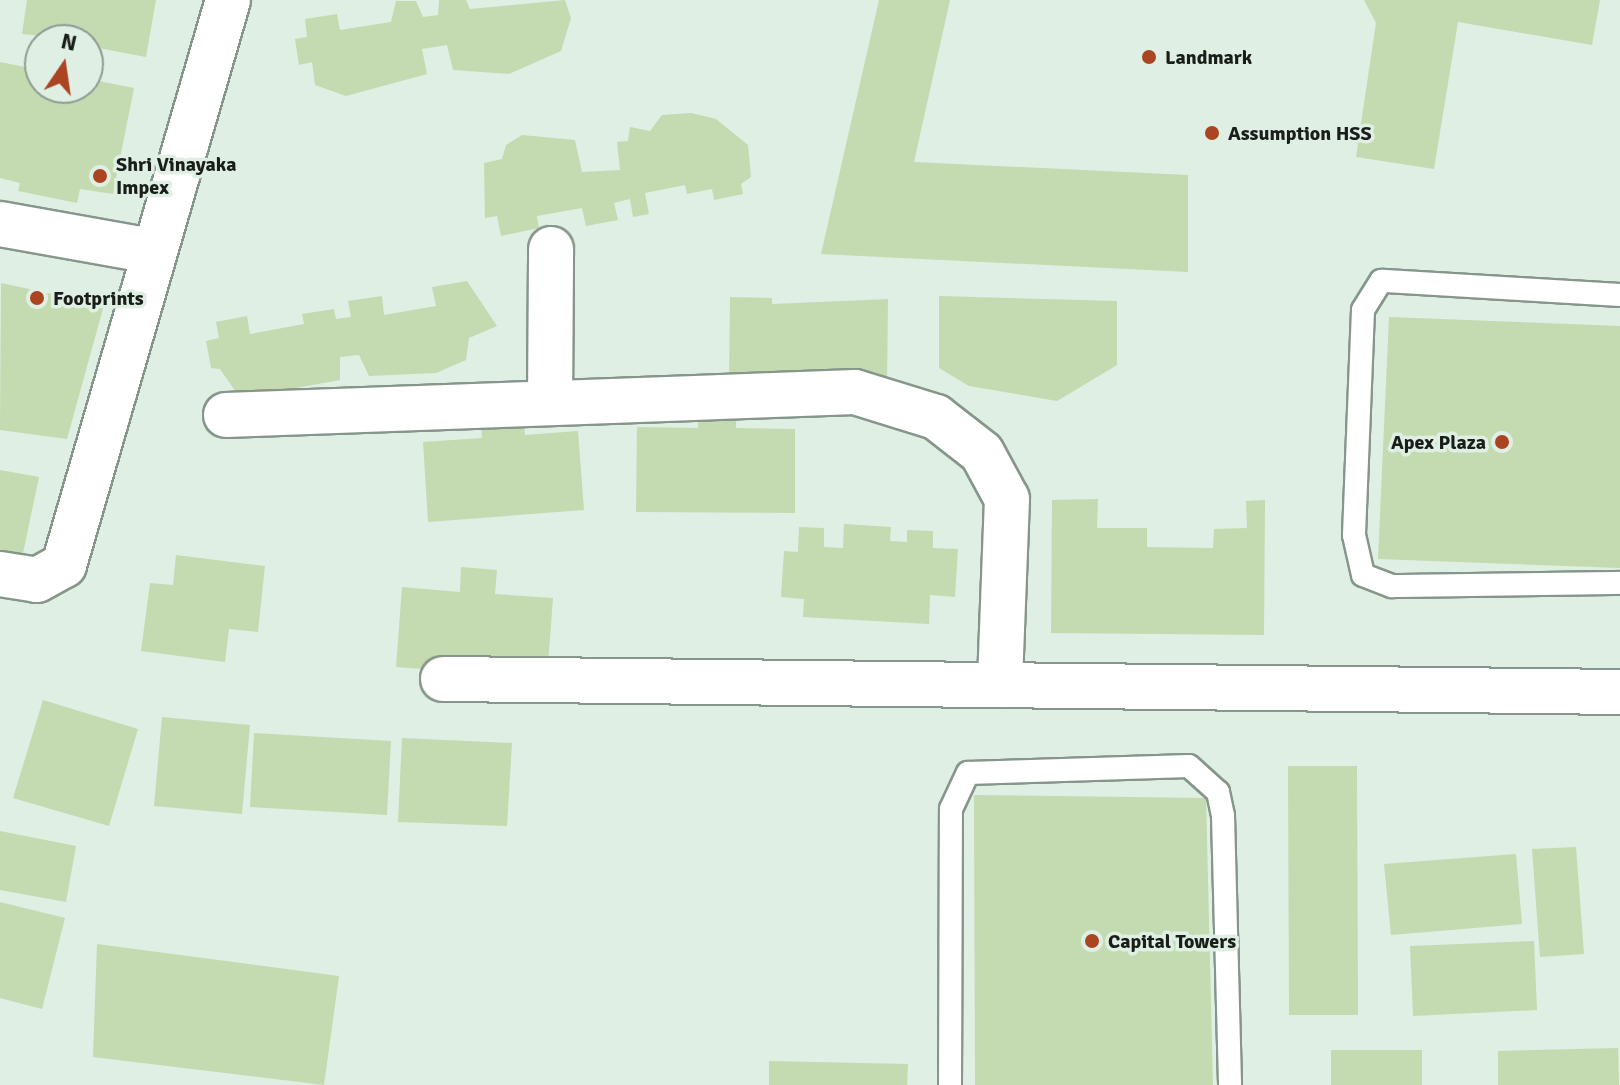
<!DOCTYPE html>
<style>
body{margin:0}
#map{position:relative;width:1620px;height:1085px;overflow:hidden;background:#dfefe3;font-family:Signika,sans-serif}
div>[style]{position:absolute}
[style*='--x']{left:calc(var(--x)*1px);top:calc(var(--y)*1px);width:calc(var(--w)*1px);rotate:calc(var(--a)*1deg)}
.building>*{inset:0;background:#c4dab0}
.roads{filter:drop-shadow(2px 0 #87968b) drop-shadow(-2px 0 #87968b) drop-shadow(0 2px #87968b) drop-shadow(0 -2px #87968b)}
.service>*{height:22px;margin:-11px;padding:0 11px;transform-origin:11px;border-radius:11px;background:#fff}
.minor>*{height:44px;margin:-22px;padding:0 22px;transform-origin:22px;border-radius:22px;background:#fff}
.dots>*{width:22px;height:22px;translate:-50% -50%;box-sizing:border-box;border:4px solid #dfefe3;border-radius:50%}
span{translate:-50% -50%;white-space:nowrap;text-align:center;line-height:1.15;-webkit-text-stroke:7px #dfefe3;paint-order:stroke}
.poi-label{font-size:20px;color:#191e1a;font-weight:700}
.left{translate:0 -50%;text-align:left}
.right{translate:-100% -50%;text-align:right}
.north{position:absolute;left:24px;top:24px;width:80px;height:80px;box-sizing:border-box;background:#dfefe3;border:2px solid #909b93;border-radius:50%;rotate:13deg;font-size:22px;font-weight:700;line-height:32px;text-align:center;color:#191e1a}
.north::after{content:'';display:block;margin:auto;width:28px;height:36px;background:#ab4421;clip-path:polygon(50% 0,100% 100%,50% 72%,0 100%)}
</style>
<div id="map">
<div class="building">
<div style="clip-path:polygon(27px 0,156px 0,146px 57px,88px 46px,88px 40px,22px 34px)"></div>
<div style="clip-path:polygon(439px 0,466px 0,470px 9px,565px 0,571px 18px,561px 51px,509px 74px,453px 70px,447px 45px,422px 49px,427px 74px,346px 96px,315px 85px,312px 62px,299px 65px,295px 39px,307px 37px,305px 19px,337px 14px,340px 30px,391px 22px,396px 1px,416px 1px,423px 17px,438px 15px)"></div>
<div style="clip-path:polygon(879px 0,950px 0,914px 162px,1188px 175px,1188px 272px,821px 254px)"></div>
<div style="clip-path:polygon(1364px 0,1600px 0,1592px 45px,1458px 22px,1434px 169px,1356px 157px,1376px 23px)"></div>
<div style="clip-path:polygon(0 62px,40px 70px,40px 88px,88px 88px,88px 79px,134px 88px,113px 194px,80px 189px,77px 203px,18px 191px,20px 183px,0 178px)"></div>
<div style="clip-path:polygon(691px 113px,716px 119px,748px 145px,751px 177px,741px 184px,743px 194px,714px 200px,712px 189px,687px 194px,685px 185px,645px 193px,649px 214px,633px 217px,630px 199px,614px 203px,618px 220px,586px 226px,582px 208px,537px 216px,539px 228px,501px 236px,497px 216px,485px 218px,484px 163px,502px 159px,506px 145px,522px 135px,575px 140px,582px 172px,620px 170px,617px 142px,628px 141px,630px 127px,650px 131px,662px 115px)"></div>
<div style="clip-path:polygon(467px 281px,497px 326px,469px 338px,466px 360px,436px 373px,369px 376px,359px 355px,340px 357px,340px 380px,240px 398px,220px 369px,211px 368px,206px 341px,219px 338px,216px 322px,247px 316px,250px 334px,304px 324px,302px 314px,334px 309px,336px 319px,351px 317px,348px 301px,382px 296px,384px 315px,436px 306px,432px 287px)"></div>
<div style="clip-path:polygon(1px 283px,104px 305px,67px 439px,0 430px)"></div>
<div style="clip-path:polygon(939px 296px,1117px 301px,1117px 365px,1057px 401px,969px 386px,939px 368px)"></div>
<div style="clip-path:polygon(730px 297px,772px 298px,772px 304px,888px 299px,887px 386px,729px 383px)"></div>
<div style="clip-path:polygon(1389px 317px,1620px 326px,1620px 568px,1378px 559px)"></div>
<div style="clip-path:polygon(698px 417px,736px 417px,736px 428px,795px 429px,795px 513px,636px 512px,637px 427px,698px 428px)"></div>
<div style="clip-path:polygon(524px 423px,525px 435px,578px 431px,584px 510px,428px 522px,423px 442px,482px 438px,481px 427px)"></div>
<div style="clip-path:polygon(0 470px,39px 477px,22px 558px,0 553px)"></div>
<div style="clip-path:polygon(1098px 499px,1097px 528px,1147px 528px,1147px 547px,1213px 548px,1214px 529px,1247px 528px,1246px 501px,1265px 500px,1264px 635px,1051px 633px,1052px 500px)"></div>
<div style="clip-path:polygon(844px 524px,891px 527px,890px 541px,907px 542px,907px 530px,933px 531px,933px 548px,958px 549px,955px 597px,930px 595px,929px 624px,803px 617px,804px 599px,781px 597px,784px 551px,798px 552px,799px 527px,824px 528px,824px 547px,843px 548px)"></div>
<div style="clip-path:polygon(176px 555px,265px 566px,258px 632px,229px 629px,225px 662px,141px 651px,150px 583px,173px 585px)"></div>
<div style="clip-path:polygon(461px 567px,497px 570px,495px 594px,553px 598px,547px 678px,396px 667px,402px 587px,460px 592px)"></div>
<div style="clip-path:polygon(43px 700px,138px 729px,109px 826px,13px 798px)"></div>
<div style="clip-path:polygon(162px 717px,250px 725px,242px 814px,154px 806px)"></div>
<div style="clip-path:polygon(254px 733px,391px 741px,387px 815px,250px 807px)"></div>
<div style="clip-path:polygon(402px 738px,512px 743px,507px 826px,398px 822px)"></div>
<div style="clip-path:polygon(1288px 766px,1357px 766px,1358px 1015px,1289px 1015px)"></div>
<div style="clip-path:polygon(974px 795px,1206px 798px,1213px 1085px,975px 1085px)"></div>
<div style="clip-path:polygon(0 831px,76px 846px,66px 902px,0 890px)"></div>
<div style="clip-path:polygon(1576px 847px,1584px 954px,1540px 957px,1532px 849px)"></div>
<div style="clip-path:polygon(1516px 854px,1522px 924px,1391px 935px,1384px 864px)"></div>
<div style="clip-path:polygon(0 902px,65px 918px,42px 1009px,0 998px)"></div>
<div style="clip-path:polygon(1534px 941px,1537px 1010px,1413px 1016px,1410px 946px)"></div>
<div style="clip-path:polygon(97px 944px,339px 976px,324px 1085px,93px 1057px)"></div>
<div style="clip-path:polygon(1618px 1048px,1619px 1085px,1498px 1085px,1498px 1051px)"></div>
<div style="clip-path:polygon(1331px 1050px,1422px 1050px,1422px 1085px,1331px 1085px)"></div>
<div style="clip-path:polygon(769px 1061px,908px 1064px,907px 1085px,769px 1085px)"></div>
</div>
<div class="roads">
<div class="service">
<div style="--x:1620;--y:295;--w:239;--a:-176.6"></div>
<div style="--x:1381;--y:281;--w:34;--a:122"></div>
<div style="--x:1363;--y:310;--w:225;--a:92.3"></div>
<div style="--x:1354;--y:535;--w:41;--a:77.3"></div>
<div style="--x:1363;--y:575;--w:31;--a:21"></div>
<div style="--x:1392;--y:586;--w:228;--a:-0.8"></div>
<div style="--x:950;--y:1085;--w:276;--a:-89.8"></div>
<div style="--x:951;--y:809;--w:40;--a:-65"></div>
<div style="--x:968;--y:773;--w:221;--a:-1.8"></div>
<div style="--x:1189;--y:766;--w:39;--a:42"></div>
<div style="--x:1218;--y:792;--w:25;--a:78"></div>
<div style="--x:1223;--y:816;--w:269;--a:88.5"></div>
</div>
<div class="minor">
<div style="--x:0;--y:224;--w:154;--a:10.1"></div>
<div style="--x:550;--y:403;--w:154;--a:-89.6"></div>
<div style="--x:226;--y:415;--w:629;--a:-2.09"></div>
<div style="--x:855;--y:392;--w:85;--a:17.2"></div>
<div style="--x:936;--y:417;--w:58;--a:38"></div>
<div style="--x:982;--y:453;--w:52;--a:61.5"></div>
<div style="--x:1007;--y:499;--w:186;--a:92.2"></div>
<div style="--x:0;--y:574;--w:37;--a:9"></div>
<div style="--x:37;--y:580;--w:31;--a:-29"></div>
<div style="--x:64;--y:565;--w:588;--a:-73.81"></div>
<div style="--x:443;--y:679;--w:1177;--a:0.63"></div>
</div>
</div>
<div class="dots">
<div style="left:1149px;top:57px;background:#ab4421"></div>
<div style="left:1212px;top:133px;background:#ab4421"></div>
<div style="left:100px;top:176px;background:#ab4421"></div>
<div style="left:37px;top:298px;background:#ab4421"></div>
<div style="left:1502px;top:442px;background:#ab4421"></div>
<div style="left:1092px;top:941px;background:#ab4421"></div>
</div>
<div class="poi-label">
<span class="left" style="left:1165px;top:57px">Landmark</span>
<span class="left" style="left:1228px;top:133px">Assumption HSS</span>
<span class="left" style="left:116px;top:176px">Shri Vinayaka<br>Impex</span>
<span class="left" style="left:53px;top:298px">Footprints</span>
<span class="right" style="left:1486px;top:442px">Apex Plaza</span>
<span class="left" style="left:1108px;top:941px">Capital Towers</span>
</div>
<div class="north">N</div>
</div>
